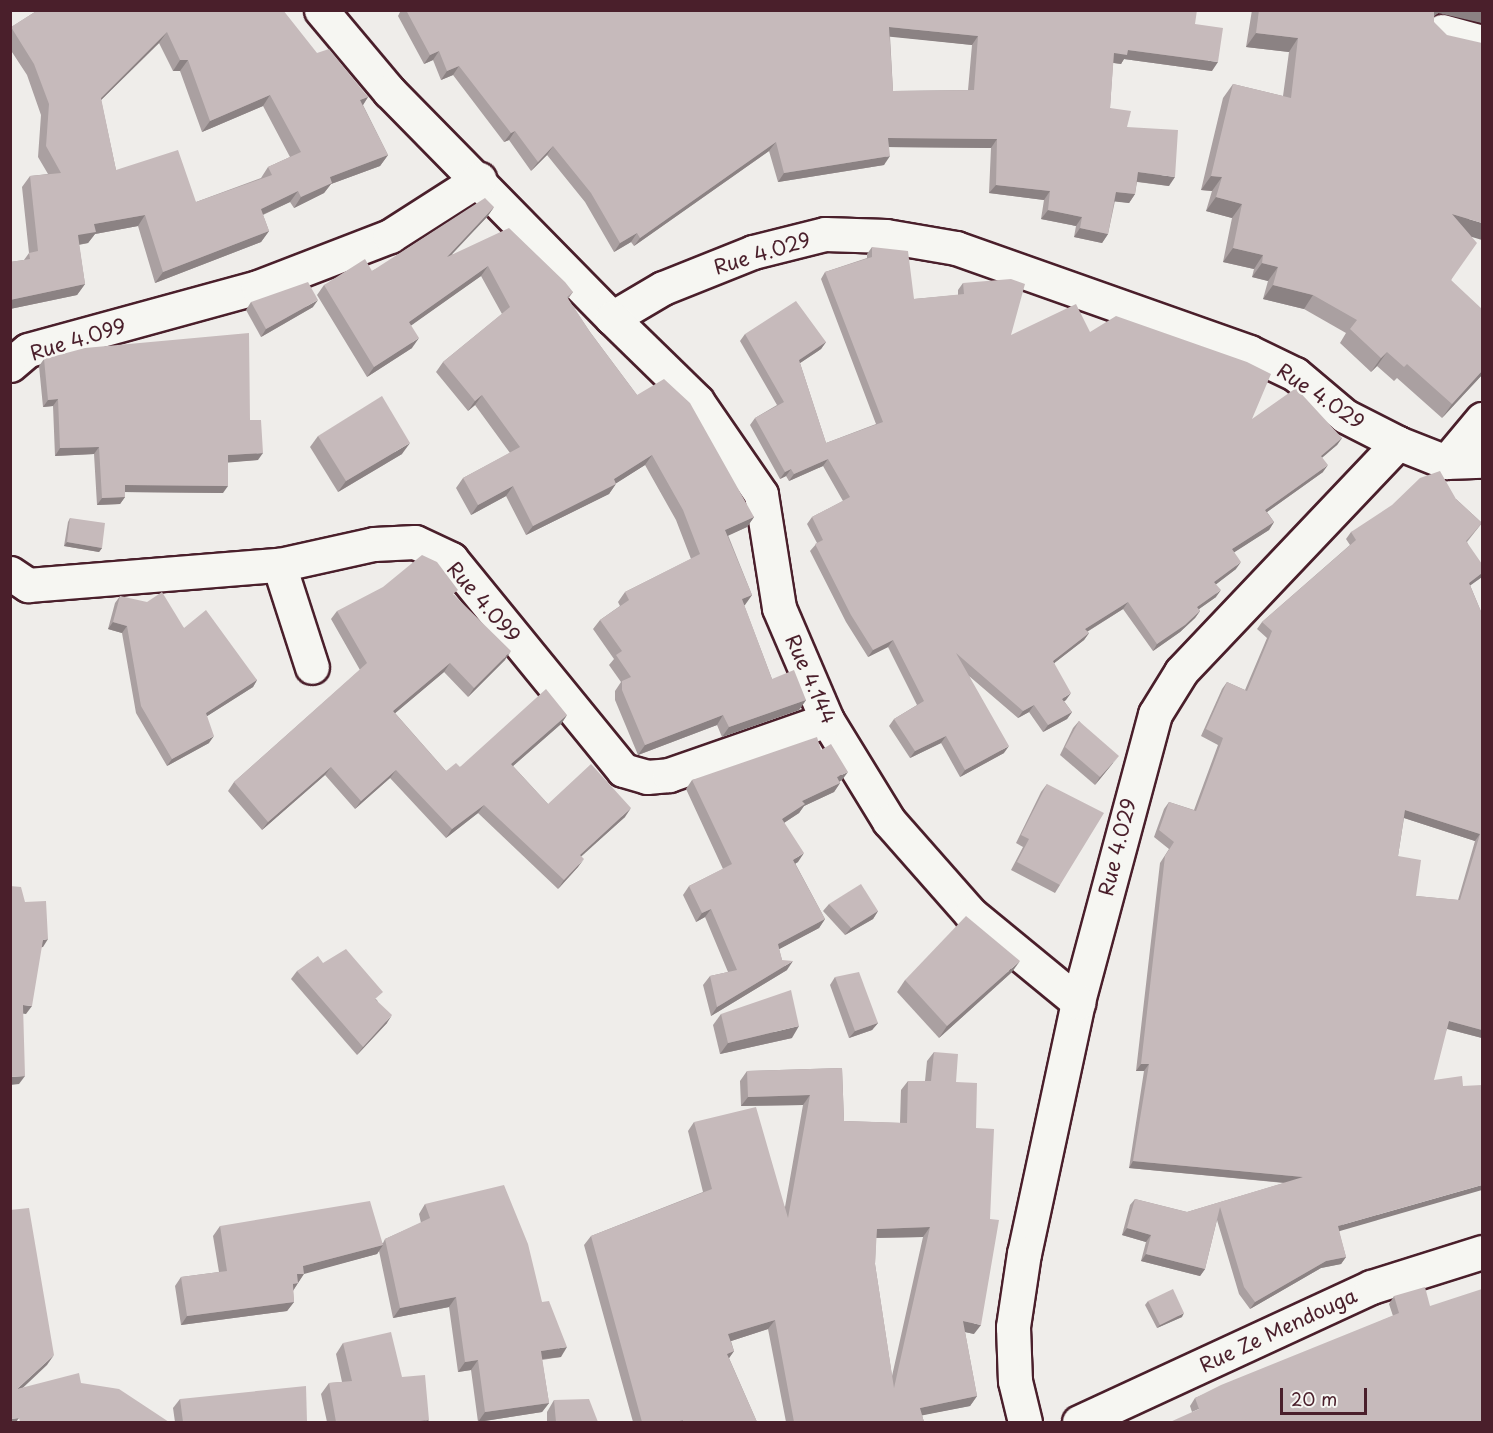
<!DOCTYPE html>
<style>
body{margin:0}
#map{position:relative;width:1493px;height:1433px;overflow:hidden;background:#efedea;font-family:"Playpen Sans",sans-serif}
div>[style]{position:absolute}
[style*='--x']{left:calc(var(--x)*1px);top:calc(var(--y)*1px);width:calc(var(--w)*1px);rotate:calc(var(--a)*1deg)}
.roads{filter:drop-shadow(2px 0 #4a1f2b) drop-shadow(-2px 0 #4a1f2b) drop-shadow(0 2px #4a1f2b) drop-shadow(0 -2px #4a1f2b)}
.minor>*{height:33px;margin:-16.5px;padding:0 16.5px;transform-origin:16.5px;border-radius:16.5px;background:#f6f6f2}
.major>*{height:33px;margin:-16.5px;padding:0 16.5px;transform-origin:16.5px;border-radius:16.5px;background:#f6f6f2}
.wall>*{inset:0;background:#aaa0a1}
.shaded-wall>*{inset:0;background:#8b8283}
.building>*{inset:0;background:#c6babb}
span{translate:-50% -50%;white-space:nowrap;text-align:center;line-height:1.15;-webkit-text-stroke:4.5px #f6f6f2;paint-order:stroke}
.street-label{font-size:20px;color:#4a1f2b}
.frame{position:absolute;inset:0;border:12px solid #4a1f2b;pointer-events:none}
.scale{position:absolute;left:1280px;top:1388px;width:87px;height:27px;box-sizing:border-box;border:3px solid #4a1f2b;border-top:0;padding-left:8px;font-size:18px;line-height:21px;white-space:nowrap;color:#4a1f2b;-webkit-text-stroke:4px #f6f6f2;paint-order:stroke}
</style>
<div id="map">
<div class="roads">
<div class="minor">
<div style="--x:321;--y:10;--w:106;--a:50"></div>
<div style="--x:389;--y:91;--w:318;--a:45.5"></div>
<div style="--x:612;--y:318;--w:59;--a:-30.5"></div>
<div style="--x:663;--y:288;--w:97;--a:-21.8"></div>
<div style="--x:753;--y:252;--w:74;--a:-14"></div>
<div style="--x:825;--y:234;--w:61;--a:1.9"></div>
<div style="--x:886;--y:236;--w:71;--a:9.7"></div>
<div style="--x:956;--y:248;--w:311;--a:19.5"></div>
<div style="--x:1249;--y:352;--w:51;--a:25.6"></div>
<div style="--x:1295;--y:374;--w:65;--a:40"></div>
<div style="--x:1345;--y:416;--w:59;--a:27"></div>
<div style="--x:1398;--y:443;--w:315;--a:133.5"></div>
<div style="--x:1181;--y:672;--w:49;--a:121.8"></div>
<div style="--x:1155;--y:714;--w:298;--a:105"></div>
<div style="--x:1078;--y:1002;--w:257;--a:102.1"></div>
<div style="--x:1024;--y:1253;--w:75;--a:98.5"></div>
<div style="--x:1013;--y:1327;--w:54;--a:87.9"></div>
<div style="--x:1015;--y:1381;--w:42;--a:76.3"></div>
<div style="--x:1442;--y:31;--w:41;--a:15.4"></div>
<div style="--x:612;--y:318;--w:119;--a:44.3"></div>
<div style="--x:697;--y:401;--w:113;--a:55.5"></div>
<div style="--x:761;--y:494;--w:115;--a:81"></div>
<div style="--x:779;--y:608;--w:122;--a:66.8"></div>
<div style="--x:827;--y:720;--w:119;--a:58.5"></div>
<div style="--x:889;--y:821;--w:124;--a:48.6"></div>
<div style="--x:971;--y:914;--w:139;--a:39.4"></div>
<div style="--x:10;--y:365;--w:23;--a:-40"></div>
<div style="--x:28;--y:350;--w:238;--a:-15.3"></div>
<div style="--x:258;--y:287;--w:142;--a:-21.1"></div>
<div style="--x:390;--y:236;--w:106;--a:-32.6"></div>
<div style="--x:1398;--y:443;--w:52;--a:21.6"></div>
<div style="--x:1446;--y:462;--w:36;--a:-2"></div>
<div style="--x:1446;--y:462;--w:56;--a:-50.1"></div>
<div style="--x:279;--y:565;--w:107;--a:72.1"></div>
<div style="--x:10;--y:573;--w:22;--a:34"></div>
<div style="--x:28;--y:585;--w:252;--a:-4.6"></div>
<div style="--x:279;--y:565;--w:97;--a:-12.5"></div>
<div style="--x:374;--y:544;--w:41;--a:-2.8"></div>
<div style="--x:415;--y:542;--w:40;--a:25"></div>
<div style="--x:451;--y:559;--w:272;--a:50.8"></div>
<div style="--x:623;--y:770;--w:25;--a:16"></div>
<div style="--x:647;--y:777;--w:22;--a:-5"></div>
<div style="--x:669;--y:775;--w:167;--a:-19.2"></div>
</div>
<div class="major">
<div style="--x:1079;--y:1422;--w:322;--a:-24.8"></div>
<div style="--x:1371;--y:1287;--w:116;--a:-17.5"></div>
</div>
</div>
<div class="wall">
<div style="clip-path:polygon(evenodd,38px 10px,317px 53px,368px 97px,363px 105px,388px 155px,380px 166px,331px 184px,324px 193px,294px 208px,290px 202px,263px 215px,269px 231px,261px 242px,155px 283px,138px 226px,95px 234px,88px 243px,79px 245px,85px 284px,77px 295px,10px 309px,10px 262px,24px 260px,29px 253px,22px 187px,30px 176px,48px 174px,38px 157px,41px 115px,27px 75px,10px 49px,10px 28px,38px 10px,159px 43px,173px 71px,180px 71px,202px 132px,263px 106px,290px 157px,268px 167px,261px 178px,196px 202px,116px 170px,101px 100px,159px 43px)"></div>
<div style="clip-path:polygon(evenodd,401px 10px,1195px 24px,1212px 71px,1124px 59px,1121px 64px,1113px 63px,1110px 108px,1127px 127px,1169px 186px,1137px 182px,1135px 194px,1129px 203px,1115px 201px,1108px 234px,1102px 243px,1074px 237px,1076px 226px,1041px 219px,1044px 200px,989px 193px,991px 148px,889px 147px,884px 165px,778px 182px,769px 151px,634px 246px,631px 242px,614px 252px,585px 202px,547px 155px,531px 171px,509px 140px,504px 142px,453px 75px,441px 80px,433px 60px,424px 64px,398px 16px,401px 10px,890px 36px,972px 45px,968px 90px,893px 91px,890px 36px)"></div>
<div style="clip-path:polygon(1252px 10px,1482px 10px,1438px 13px,1434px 16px,1434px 22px,1472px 237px,1451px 280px,1482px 375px,1442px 418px,1397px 378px,1394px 381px,1377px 366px,1371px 372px,1340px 343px,1346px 333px,1304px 309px,1263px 299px,1268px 281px,1252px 277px,1254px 269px,1223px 262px,1232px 218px,1206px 211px,1212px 191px,1201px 190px,1223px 98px,1233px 84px,1283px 96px,1289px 52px,1246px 47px)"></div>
<div style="clip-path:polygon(494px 207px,487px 217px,451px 254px,573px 292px,568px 299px,590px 332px,637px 395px,754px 517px,747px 527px,728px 535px,752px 595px,744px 605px,772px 679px,806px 700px,799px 710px,722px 737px,717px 725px,638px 755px,615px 700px,615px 691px,621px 682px,609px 665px,614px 659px,593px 629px,600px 620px,620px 606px,618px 602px,625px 592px,691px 559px,676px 520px,645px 465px,616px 483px,609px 494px,526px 535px,506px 496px,471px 515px,456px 488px,463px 478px,510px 453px,475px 405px,468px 411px,436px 372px,443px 362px,502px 314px,481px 276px,411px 325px,412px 348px,367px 377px,317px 295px,324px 285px,372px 271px)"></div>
<div style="clip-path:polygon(872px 247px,914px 299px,958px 295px,958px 290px,963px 283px,1011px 335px,1090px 332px,1252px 419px,1342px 438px,1337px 445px,1322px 457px,1323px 472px,1267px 512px,1274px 522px,1269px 530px,1234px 552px,1236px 569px,1216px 584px,1216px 597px,1199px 609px,1200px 611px,1195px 618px,1180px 632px,1153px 651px,1123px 609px,1087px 632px,1089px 633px,1084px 640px,1054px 663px,1066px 700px,1064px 701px,1072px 712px,1067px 719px,1043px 732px,1029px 712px,1018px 718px,969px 676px,1004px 753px,960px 777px,941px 743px,910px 758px,889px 726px,894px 719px,917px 705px,888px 647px,868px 657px,846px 622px,810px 551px,817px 543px,807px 524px,812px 517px,843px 501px,823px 466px,789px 481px,786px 476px,780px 479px,750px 425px,755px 418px,777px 405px,740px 341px,745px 334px,826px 342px,821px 349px,800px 363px,826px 443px,876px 424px,821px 279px,825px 272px,867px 258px,867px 254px)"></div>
<div style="clip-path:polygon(251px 302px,313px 307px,261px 337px,246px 310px)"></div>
<div style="clip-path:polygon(44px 359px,250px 420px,258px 460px,228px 462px,223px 493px,125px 492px,125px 497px,120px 504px,97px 505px,94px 454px,55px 456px,53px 406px,43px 407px,39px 366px)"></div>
<div style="clip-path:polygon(318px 436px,402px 454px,338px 492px,310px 447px)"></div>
<div style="clip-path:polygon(evenodd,1456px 499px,1482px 523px,1467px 542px,1482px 577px,1470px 585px,1482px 614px,1482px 1038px,1447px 1029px,1339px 1232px,1346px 1257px,1341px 1264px,1321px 1268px,1250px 1309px,1239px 1294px,1217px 1220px,1205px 1269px,1200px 1276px,1141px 1261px,1146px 1242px,1122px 1235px,1130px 1205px,1135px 1199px,1187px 1212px,1284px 1183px,1129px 1168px,1144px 1071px,1136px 1071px,1160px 863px,1169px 849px,1154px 837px,1164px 809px,1169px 802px,1194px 810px,1218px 745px,1201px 736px,1222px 689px,1227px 682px,1245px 690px,1267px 638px,1257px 629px,1262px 622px,1350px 545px,1346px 539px,1351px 532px,1456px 499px,1404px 818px,1475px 841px,1458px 900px,1416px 896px,1398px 856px,1404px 818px)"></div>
<div style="clip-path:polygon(70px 518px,102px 548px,99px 552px,64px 546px,68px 522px)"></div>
<div style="clip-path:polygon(454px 595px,505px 660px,468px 697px,444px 672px,395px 713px,446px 771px,460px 767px,567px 715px,561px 724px,513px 766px,548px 804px,625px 817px,581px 856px,578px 867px,558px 889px,478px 813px,446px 838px,390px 778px,355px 809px,325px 775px,262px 830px,228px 791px,234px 782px,360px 670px,331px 619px,337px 611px)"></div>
<div style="clip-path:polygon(120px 596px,184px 628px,257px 680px,253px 687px,207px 716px,209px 743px,167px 766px,136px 713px,122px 633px,108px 629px,115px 603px)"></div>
<div style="clip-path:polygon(1079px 721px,1113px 763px,1095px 785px,1060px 755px,1073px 728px)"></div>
<div style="clip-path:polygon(821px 750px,842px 780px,839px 782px,840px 783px,834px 792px,804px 806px,799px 813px,784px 823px,798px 862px,795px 863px,825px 919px,819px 928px,779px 949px,782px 960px,787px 970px,711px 1016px,703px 985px,710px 976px,728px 972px,705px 917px,696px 922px,683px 895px,689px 886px,723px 869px,686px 789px,692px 780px)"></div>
<div style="clip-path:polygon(1047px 784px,1060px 885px,1055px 893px,1011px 870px,1023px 847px,1016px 843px,1041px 792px)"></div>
<div style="clip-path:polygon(829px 904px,878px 911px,873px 919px,845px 935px,823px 911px)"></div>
<div style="clip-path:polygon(323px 963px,377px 1000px,387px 1023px,357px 1055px,291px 979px,297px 971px)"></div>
<div style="clip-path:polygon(1012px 972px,939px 1038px,897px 992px,905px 980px)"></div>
<div style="clip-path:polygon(835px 977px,878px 1023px,872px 1030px,849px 1038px,830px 985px)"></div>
<div style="clip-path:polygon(721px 1014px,792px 1038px,720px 1054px,713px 1025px)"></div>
<div style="clip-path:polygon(evenodd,934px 1052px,956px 1082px,976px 1128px,974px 1334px,965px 1332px,977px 1396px,970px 1406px,922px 1415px,924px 1422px,786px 1422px,768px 1329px,731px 1341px,734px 1351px,729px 1358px,757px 1422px,633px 1422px,584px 1245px,591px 1236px,703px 1192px,688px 1131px,694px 1122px,785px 1207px,803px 1105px,741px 1106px,740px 1081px,747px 1071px,842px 1068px,844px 1121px,900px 1123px,901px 1090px,908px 1081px,925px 1081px,927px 1061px,934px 1052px,923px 1237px,892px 1376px,875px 1264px,876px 1238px,923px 1237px)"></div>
<div style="clip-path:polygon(425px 1204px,542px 1302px,561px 1357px,542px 1360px,549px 1403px,542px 1412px,478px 1422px,471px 1370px,458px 1372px,449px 1307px,393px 1318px,379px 1251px,377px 1254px,304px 1273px,293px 1291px,294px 1302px,287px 1311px,181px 1325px,175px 1286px,181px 1277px,219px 1272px,213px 1236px,220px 1226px,383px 1243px,385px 1239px,421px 1223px,419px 1214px)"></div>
<div style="clip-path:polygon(1394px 1296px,1430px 1306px,1192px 1412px,1190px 1406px,1195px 1398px,1393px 1316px,1389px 1304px)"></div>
<div style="clip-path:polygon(1148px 1301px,1182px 1317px,1157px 1328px,1145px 1305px)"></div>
<div style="clip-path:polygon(343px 1343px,427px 1422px,327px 1422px,321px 1394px,329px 1383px,342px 1382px,336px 1354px)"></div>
<div style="clip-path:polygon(180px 1399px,307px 1422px,175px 1422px,173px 1408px)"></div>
<div style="clip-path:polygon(554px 1400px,598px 1422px,547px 1422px,547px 1412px)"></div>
</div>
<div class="shaded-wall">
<div style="clip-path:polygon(1435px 10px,1482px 10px,1482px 23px,1438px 13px,1424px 25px)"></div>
<div style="clip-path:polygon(889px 27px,978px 36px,972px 45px,883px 36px)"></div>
<div style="clip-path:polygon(167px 32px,159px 43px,93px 108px,101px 98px)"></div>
<div style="clip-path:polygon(1256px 33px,1298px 38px,1289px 52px,1246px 47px)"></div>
<div style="clip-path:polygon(1128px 50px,1218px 62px,1212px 71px,1124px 59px,1121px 64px,1108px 62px,1114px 53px)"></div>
<div style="clip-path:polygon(439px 51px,433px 60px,424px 64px,430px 55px)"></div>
<div style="clip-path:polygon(180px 60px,188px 60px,180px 71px,173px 71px)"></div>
<div style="clip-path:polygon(459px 66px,453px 75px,441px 80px,447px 71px)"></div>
<div style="clip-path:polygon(270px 95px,263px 106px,202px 132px,210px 121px)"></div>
<div style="clip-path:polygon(368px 97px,361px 108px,360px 100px)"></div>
<div style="clip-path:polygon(515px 131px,509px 140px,504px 142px,511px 133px)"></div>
<div style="clip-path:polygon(888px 138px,997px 139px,991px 148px,882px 147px)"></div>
<div style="clip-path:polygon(776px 142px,769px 151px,634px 246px,640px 238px)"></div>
<div style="clip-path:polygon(553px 146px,547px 155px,531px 171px,538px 162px)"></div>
<div style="clip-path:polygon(388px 155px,380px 166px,331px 184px,324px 193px,294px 208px,301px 197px,330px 177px)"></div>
<div style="clip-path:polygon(890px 156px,884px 165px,778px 182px,784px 173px)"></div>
<div style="clip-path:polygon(1138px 172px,1175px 177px,1169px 186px,1132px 181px)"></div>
<div style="clip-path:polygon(1211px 176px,1222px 177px,1212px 191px,1201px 190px)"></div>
<div style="clip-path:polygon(996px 185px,1050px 191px,1044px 200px,989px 193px)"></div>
<div style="clip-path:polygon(298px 191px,290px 202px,253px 219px,261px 209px)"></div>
<div style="clip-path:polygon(1116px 192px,1135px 194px,1129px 203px,1110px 201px)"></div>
<div style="clip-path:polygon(1216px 197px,1242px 204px,1232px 218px,1206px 211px)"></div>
<div style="clip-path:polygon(494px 207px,487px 217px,440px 267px,447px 257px)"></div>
<div style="clip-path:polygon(1048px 210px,1082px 217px,1076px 226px,1041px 219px)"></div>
<div style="clip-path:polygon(1452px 214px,1482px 223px,1482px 240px,1442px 228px)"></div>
<div style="clip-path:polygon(145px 215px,138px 226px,95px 234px,88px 243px,70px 246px,78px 235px,94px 224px)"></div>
<div style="clip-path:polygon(1080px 228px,1108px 234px,1102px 243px,1074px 237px)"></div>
<div style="clip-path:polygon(269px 231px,261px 242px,155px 283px,163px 272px)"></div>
<div style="clip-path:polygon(637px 233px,631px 242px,614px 252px,620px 243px)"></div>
<div style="clip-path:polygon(1233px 248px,1263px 255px,1254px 269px,1223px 262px)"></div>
<div style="clip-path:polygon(1262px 263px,1278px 267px,1268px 281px,1252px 277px)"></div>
<div style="clip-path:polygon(488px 266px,481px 276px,402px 332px,409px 322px)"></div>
<div style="clip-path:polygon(85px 284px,77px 295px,10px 309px,10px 300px)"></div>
<div style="clip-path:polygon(1273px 285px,1313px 295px,1304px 309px,1263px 299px)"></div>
<div style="clip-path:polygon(318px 300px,313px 307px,261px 337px,266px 329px)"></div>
<div style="clip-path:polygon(419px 338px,412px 348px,367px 377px,374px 367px)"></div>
<div style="clip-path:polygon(826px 342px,821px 349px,794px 367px,799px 360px)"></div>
<div style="clip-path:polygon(1387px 352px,1377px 366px,1371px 372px,1381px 358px)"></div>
<div style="clip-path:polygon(1482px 371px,1482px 375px,1442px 418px,1452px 404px)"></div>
<div style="clip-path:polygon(482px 395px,475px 405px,468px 411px,475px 401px)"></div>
<div style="clip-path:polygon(58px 399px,53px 406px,43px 407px,48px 400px)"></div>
<div style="clip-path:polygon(1342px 438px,1337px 445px,1316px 463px,1321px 456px)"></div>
<div style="clip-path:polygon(410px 443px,402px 454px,338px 492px,346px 481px)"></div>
<div style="clip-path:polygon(99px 447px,94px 454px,55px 456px,60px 448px)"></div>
<div style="clip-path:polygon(263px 453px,258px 460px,223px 463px,228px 455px)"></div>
<div style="clip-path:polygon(652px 455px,645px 465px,612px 486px,616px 484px,609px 494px,526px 535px,533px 526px,614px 479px)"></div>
<div style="clip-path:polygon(828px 459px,823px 466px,789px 481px,794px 474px)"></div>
<div style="clip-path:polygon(1328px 465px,1323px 472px,1260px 517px,1265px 510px)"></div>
<div style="clip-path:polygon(791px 469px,786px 476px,780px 479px,785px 472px)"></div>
<div style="clip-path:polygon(125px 485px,228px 486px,223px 493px,120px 492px)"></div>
<div style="clip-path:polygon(513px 486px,506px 496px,471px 515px,478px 505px)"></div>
<div style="clip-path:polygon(125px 497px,120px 504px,97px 505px,102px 498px)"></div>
<div style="clip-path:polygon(754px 517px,747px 527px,719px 540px,725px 530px)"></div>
<div style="clip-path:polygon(1274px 522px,1269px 530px,1227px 557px,1232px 549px)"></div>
<div style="clip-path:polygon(67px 542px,102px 548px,99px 552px,64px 546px)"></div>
<div style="clip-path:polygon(1241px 562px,1236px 569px,1210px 589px,1214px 582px)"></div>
<div style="clip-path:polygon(1482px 573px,1482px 577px,1464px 590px,1469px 583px)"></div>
<div style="clip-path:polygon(1221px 590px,1216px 597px,1192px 614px,1197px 607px)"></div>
<div style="clip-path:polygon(752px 595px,745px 605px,735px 609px,742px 599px)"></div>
<div style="clip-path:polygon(1128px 602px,1123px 609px,1080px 636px,1085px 629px)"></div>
<div style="clip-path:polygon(1200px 611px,1195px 618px,1180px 632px,1153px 651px,1157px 644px)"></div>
<div style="clip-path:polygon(113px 622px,127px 626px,122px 633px,108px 629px)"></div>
<div style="clip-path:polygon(1089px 633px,1084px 640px,1048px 668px,1053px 661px)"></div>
<div style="clip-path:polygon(893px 640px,888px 647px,868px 657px,873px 650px)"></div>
<div style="clip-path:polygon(511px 651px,505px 660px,468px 697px,474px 688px)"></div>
<div style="clip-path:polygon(450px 663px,444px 672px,387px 720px,393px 711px)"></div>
<div style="clip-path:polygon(257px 680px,253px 687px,201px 720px,206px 713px)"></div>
<div style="clip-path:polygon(1071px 693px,1066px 700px,1057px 706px,1062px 699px)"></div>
<div style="clip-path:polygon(806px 700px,799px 710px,722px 737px,729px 727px)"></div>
<div style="clip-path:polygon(1034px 705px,1029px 712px,1018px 718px,1023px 711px)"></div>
<div style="clip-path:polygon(1072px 712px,1067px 719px,1043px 732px,1048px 725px)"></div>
<div style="clip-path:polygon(567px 715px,561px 724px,505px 773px,511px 764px)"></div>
<div style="clip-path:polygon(723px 715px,717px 725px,638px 755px,645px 745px)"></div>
<div style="clip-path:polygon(214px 736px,209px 743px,167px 766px,172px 759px)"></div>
<div style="clip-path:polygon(946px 736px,941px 743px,910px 758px,915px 751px)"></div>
<div style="clip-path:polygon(1009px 746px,1004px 753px,960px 777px,965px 770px)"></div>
<div style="clip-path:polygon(1119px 756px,1113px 763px,1095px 785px,1100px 777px)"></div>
<div style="clip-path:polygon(331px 767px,325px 775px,262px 830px,268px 822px)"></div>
<div style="clip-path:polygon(396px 770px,390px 778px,355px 809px,361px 801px)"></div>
<div style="clip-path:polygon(848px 772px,842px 780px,831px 786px,837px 777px)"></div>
<div style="clip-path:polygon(840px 783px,834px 792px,804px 806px,799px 813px,776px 828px,782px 819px,802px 801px)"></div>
<div style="clip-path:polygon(484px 805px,478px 813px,446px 838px,452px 829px)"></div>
<div style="clip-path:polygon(631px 808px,625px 817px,574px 863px,580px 855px)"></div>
<div style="clip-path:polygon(1405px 810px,1480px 834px,1475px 841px,1401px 817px)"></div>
<div style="clip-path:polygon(804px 853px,798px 862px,787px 869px,793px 860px)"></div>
<div style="clip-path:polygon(584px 859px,578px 867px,558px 889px,564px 880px)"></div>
<div style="clip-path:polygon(711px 909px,705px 917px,696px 922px,702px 913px)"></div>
<div style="clip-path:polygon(878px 911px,873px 919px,845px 935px,851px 928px)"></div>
<div style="clip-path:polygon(825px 919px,819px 928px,772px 953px,778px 944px)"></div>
<div style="clip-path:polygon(48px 939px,43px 947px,37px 948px,43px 940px)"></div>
<div style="clip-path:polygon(793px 961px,787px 970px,711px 1016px,717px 1007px)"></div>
<div style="clip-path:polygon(1020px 961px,1012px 972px,939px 1038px,947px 1026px)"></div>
<div style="clip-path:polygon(23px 1005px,32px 1006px,26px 1014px,18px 1013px)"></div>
<div style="clip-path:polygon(392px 1015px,387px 1023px,357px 1055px,363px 1047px)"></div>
<div style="clip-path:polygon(1449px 1021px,1482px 1030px,1482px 1038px,1444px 1028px)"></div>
<div style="clip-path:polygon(878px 1023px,872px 1030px,849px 1038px,855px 1031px)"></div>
<div style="clip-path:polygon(799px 1026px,792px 1038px,720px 1054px,728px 1043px)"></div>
<div style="clip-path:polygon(1141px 1064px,1149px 1064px,1144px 1071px,1136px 1071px)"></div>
<div style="clip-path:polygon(25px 1076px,19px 1084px,10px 1085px,10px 1077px)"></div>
<div style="clip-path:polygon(810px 1095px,803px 1105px,741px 1106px,748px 1097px)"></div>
<div style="clip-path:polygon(1133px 1161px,1303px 1177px,1298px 1184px,1129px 1168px)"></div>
<div style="clip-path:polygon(1482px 1185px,1482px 1190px,1333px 1233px,1338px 1226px)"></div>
<div style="clip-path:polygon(930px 1227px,923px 1237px,870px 1238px,877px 1229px)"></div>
<div style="clip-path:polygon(1127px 1228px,1151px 1235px,1146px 1242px,1122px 1235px)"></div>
<div style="clip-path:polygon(383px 1245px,377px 1254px,304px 1274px,298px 1283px,290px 1284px,303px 1266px)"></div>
<div style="clip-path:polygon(1146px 1254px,1205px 1269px,1200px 1276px,1141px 1261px)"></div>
<div style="clip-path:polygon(1346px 1257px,1341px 1264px,1321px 1268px,1250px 1309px,1255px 1302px,1326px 1261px)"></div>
<div style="clip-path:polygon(298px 1283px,292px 1292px,293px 1284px)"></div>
<div style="clip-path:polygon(456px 1297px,449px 1307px,393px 1318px,400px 1308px)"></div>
<div style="clip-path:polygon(294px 1302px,287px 1311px,181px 1325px,187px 1316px)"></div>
<div style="clip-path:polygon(1184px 1313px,1182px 1317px,1157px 1328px,1160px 1325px)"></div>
<div style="clip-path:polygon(775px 1320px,768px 1329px,722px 1344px,728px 1334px)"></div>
<div style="clip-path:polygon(963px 1321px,981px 1325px,974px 1334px,956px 1330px)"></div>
<div style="clip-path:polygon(567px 1347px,561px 1357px,534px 1360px,541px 1351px)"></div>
<div style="clip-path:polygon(734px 1351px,727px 1361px,727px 1354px)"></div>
<div style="clip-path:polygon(54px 1355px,47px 1365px,11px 1399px,17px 1389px)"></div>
<div style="clip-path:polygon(478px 1360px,471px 1370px,458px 1372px,465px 1362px)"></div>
<div style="clip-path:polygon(977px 1396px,970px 1406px,914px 1417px,920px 1408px)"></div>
<div style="clip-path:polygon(549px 1403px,542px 1412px,478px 1422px,485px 1412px)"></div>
<div style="clip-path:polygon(19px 1418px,16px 1422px,10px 1422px,10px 1419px)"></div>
<div style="clip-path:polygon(429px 1420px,427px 1422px,410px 1422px)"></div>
</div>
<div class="building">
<div style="clip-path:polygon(evenodd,38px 10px,283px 10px,317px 53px,329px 49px,368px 97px,360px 100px,388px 155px,330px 177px,332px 183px,301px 197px,298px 191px,261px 209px,269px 231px,163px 272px,145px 215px,94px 224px,96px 232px,78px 235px,85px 284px,10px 300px,10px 262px,30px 259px,29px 253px,38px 251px,30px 176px,61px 173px,46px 146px,49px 104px,34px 64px,11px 27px,38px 10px,167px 32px,180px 60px,188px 60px,210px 121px,270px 95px,301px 152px,268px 167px,272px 175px,196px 202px,178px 150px,116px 170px,101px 98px,167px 32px)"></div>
<div style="clip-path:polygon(evenodd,406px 10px,1197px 10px,1195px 24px,1223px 28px,1218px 62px,1128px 50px,1127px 55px,1114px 53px,1110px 108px,1131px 111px,1127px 127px,1178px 130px,1175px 177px,1138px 172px,1135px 194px,1116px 192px,1108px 234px,1080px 228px,1082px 217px,1048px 210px,1050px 191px,996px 185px,997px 139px,888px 138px,890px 156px,784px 173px,776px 142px,640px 238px,637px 233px,620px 243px,591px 193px,553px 146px,538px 162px,515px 131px,511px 133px,459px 66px,447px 71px,439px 51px,430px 55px,406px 10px,889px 27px,978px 36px,974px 90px,893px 91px,889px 27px)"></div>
<div style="clip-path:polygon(1259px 10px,1435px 10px,1434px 12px,1434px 22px,1447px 35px,1482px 43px,1482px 223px,1452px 214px,1477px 243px,1451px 280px,1482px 309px,1482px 371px,1452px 404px,1407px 364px,1404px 367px,1387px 352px,1381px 358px,1350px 329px,1357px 320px,1313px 295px,1273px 285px,1278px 267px,1262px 263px,1263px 255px,1233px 248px,1242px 204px,1216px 197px,1222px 177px,1211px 176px,1233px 84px,1291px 98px,1298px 38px,1256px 33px)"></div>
<div style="clip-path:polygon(485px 198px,494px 207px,447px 257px,509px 228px,565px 282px,573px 292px,567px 297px,590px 332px,637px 395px,664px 379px,690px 403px,754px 517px,725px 530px,752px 595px,742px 599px,772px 679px,794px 670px,806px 700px,729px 727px,723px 715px,645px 745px,622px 690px,622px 681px,631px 677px,616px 655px,622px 651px,600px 620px,629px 600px,625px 592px,700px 554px,683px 510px,652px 455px,614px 479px,616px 484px,533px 526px,513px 486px,478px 505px,463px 478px,520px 447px,482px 395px,475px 401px,443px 362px,510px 307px,488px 266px,409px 322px,419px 338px,374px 367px,324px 285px,365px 259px,372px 271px)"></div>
<div style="clip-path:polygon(872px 247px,908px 251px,914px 299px,964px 294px,963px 283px,1011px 279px,1025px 284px,1011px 335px,1076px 304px,1090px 332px,1116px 316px,1247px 362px,1271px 374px,1252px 419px,1296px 388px,1342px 438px,1321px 456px,1328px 465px,1265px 510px,1274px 522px,1232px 549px,1241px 562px,1214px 582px,1221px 590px,1197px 607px,1200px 611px,1185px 625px,1157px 644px,1128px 602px,1085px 629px,1089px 633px,1053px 661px,1071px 693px,1062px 699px,1072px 712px,1048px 725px,1034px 705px,1023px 711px,956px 653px,1009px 746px,965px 770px,946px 736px,915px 751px,894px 719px,924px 701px,893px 640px,873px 650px,851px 615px,815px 544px,823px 540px,812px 517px,850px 497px,828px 459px,794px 474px,791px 469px,785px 472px,755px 418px,784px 402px,745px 334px,796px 301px,826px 342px,799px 360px,826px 443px,883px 422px,825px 272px,872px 257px)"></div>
<div style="clip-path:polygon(308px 282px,318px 300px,266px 329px,251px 302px)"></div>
<div style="clip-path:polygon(249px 333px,250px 420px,261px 420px,263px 453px,228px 455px,228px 486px,125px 485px,125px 497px,102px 498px,99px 447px,60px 448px,58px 399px,48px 400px,44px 359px,85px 348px)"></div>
<div style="clip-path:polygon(382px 396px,410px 443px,346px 481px,318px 436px)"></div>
<div style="clip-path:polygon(evenodd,1440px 471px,1456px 499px,1482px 523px,1466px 541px,1482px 564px,1482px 573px,1469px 583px,1482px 614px,1482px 1030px,1449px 1021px,1434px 1080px,1462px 1076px,1463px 1086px,1482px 1085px,1482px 1185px,1338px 1226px,1346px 1257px,1326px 1261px,1255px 1302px,1244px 1287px,1220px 1207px,1205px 1269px,1146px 1254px,1151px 1235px,1127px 1228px,1135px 1199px,1187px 1212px,1303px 1177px,1133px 1161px,1149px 1064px,1141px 1064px,1165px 856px,1174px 842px,1159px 830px,1169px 802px,1196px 811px,1223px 738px,1206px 729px,1227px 682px,1247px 691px,1272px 631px,1262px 622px,1356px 540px,1351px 532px,1392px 505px,1420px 478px,1440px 471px,1405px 810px,1480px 834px,1460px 900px,1416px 896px,1421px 860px,1398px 856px,1405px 810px)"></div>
<div style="clip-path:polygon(70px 518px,105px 523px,102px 548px,67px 542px)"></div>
<div style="clip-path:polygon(422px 555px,437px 562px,458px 590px,453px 594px,511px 651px,474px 688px,450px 663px,393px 711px,446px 771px,456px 763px,460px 767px,546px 689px,567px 715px,511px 764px,548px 804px,591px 764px,631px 808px,580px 855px,584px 859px,564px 880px,484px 805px,452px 829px,396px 770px,361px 801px,331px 767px,268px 822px,234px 782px,367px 663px,337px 611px,383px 587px)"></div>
<div style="clip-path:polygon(162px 592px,184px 628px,206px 610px,257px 680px,206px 713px,214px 736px,172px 759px,141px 706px,127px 626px,113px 622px,120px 596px,147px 602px)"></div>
<div style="clip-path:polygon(1079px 721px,1119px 756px,1100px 777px,1065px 747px)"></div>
<div style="clip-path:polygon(817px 737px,821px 750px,831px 744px,848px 772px,837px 777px,840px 783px,802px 801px,805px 804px,782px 819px,804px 853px,793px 860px,825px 919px,778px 944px,782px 960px,793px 961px,717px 1007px,710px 976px,737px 970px,711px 909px,702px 913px,689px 886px,732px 864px,692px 780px)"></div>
<div style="clip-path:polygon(1047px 784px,1104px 813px,1060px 885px,1017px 862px,1029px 839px,1021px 835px)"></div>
<div style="clip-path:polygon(861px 884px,878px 911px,851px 928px,829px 904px)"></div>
<div style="clip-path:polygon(10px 886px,21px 887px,25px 902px,46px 901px,48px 939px,43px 940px,32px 1006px,23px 1005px,25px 1076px,10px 1077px)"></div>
<div style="clip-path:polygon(966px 916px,1020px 961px,947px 1026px,905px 980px)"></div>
<div style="clip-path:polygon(346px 949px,383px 992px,375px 999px,392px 1015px,363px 1047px,297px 971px,318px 956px,323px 963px)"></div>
<div style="clip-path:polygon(859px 972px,878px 1023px,855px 1031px,835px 977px)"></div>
<div style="clip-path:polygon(791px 990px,799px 1026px,728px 1043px,721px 1014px)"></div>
<div style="clip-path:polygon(evenodd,934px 1052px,958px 1054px,956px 1082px,977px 1083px,976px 1128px,994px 1129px,990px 1219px,999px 1220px,981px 1325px,963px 1321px,977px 1396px,920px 1408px,924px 1422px,794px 1422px,775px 1320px,728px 1334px,734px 1351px,727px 1354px,757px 1422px,683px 1422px,683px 1420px,676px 1422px,642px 1422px,591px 1236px,712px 1189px,694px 1122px,756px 1107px,788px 1218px,810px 1095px,748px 1097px,747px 1071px,842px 1068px,844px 1121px,907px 1123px,908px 1081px,931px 1081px,934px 1052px,930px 1227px,894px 1388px,875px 1264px,877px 1229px,930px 1227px)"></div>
<div style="clip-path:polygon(504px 1185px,528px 1244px,542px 1302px,549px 1301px,567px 1347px,541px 1351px,549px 1403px,485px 1412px,478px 1360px,465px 1362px,456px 1297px,400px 1308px,385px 1239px,430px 1218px,425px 1204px)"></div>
<div style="clip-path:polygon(370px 1201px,383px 1245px,303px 1266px,304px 1274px,297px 1274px,298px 1283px,293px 1284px,294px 1302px,187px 1316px,181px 1277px,227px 1271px,220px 1226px)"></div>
<div style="clip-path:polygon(29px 1208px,54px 1355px,17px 1389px,79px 1373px,81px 1383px,119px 1389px,169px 1422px,20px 1422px,19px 1418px,10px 1419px,10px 1210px)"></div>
<div style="clip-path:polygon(1425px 1287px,1430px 1306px,1482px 1289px,1482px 1422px,1170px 1422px,1199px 1409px,1195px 1398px,1221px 1385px,1399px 1313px,1394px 1296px)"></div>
<div style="clip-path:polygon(1173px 1289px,1184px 1313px,1160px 1325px,1148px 1301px)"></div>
<div style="clip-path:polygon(391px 1332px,402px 1377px,425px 1375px,429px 1420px,410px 1422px,336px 1422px,329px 1383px,352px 1381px,343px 1343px)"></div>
<div style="clip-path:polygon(306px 1386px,307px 1422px,183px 1422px,180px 1399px)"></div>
<div style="clip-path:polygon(589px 1399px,598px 1422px,556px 1422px,554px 1400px)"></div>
</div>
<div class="street-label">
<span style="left:762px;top:253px;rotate:-17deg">Rue 4.029</span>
<span style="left:78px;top:339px;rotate:-17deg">Rue 4.099</span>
<span style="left:1321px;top:396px;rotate:34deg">Rue 4.029</span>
<span style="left:484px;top:602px;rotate:49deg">Rue 4.099</span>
<span style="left:811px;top:679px;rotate:66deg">Rue 4.144</span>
<span style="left:1117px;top:847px;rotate:-76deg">Rue 4.029</span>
<span style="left:1278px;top:1330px;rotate:-25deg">Rue Ze Mendouga</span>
</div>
<div class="frame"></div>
<div class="scale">20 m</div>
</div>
